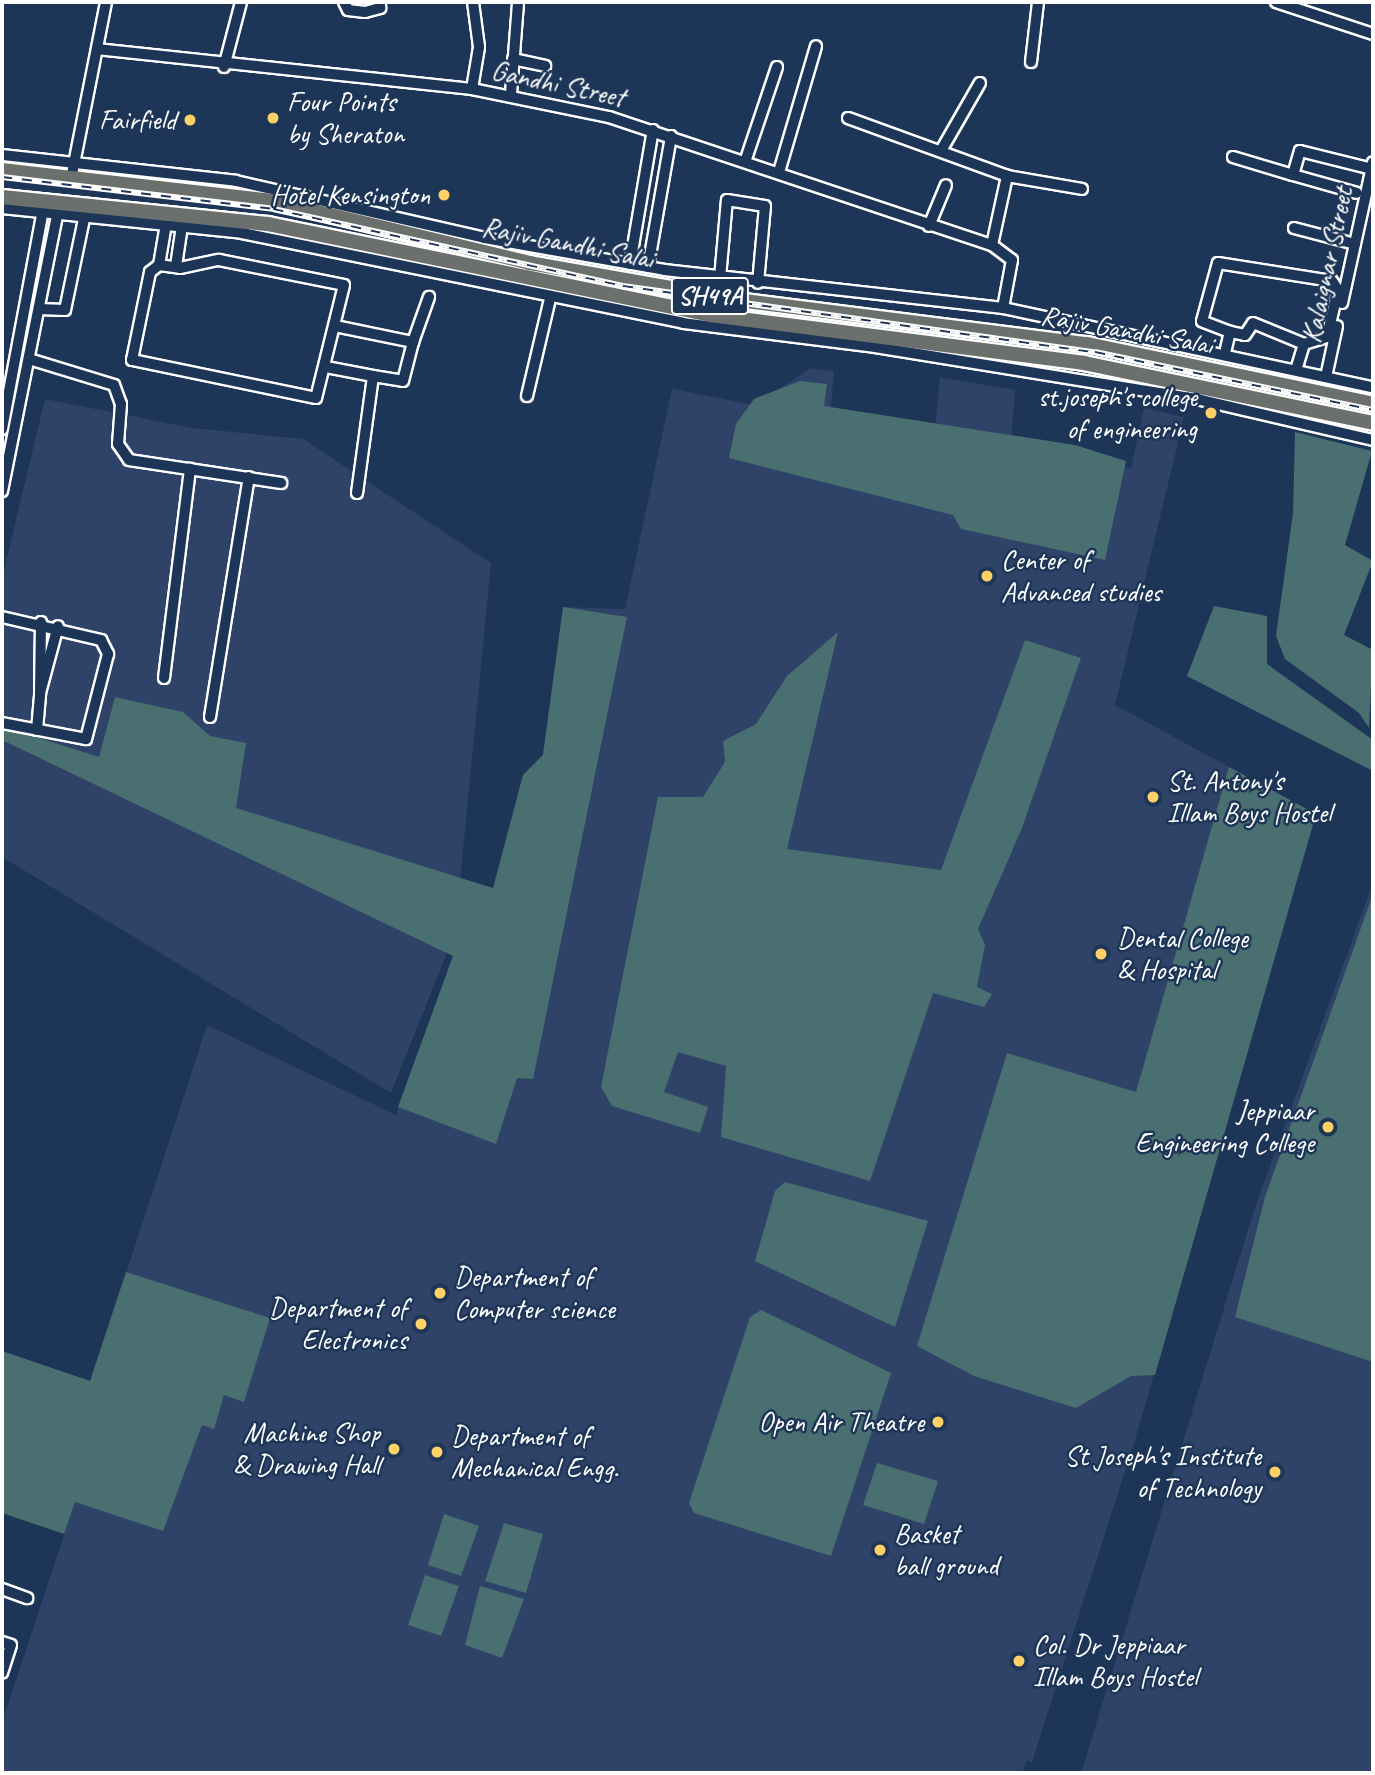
<!DOCTYPE html>
<style>
body{margin:0}
#map{position:relative;width:1375px;height:1775px;overflow:hidden;background:#1d3557;font-family:Caveat,sans-serif}
div>[style]{position:absolute}
[style*='--x']{left:calc(var(--x)*1px);top:calc(var(--y)*1px);width:calc(var(--w)*1px);rotate:calc(var(--a)*1deg)}
.built>*{inset:0;background:#2e4367}
.green>*{inset:0;background:#4a6f71}
.roads{filter:drop-shadow(2px 0 #fff) drop-shadow(-2px 0 #fff) drop-shadow(0 2px #fff) drop-shadow(0 -2px #fff)}
.minor>*{height:10px;margin:-5px;padding:0 5px;transform-origin:5px;border-radius:5px;background:#1d3557}
.major>*{height:14px;margin:-7px;padding:0 7px;transform-origin:7px;border-radius:7px;background:#6b706d}
.rail>*{height:6px;margin-top:-3px;transform-origin:0;background:repeating-linear-gradient(90deg,#1d3557 0 10px,#fff 0 20px);box-sizing:border-box;border-block:2px solid #fff}
.dots>*{width:19px;height:19px;translate:-50% -50%;box-sizing:border-box;border:4px solid #1d3557;border-radius:50%}
span{translate:-50% -50%;white-space:nowrap;text-align:center;line-height:1.15;-webkit-text-stroke:5px #1d3557;paint-order:stroke}
.shield-label span{padding:2px 5px;background:#1d3557;border:2px solid;border-radius:5px;-webkit-text-stroke-width:0}
.shield-label{font-size:26px;color:#fff;font-weight:700}
.street-label{font-size:28px;color:#fff}
.poi-label{font-size:28px;color:#fff}
.left{translate:0 -50%;text-align:left}
.right{translate:-100% -50%;text-align:right}
.frame{position:absolute;inset:0;border:4px solid #fff;pointer-events:none}
</style>
<div id="map">
<div class="built">
<div style="clip-path:polygon(811px 368px,834px 371px,830px 414px,935px 428px,940px 377px,1015px 390px,1011px 445px,1131px 468px,1144px 408px,1184px 417px,1115px 705px,1316px 814px,1135px 1440px,1032px 1762px,1027px 1760px,1022px 1773px,2px 1773px,2px 1722px,64px 1535px,2px 1351px,91px 1381px,207px 1025px,396px 1115px,453px 956px,494px 889px,523px 775px,543px 755px,563px 607px,625px 609px,672px 389px,755px 405px)"></div>
<div style="clip-path:polygon(45px 399px,192px 428px,303px 439px,491px 563px,455px 933px,391px 1093px,2px 857px,2px 578px)"></div>
<div style="clip-path:polygon(1373px 883px,1373px 1773px,1081px 1773px,1255px 1207px)"></div>
</div>
<div class="green">
<div style="clip-path:polygon(800px 381px,827px 384px,824px 406px,1075px 445px,1126px 461px,1105px 560px,961px 529px,953px 515px,729px 458px,736px 424px,754px 399px)"></div>
<div style="clip-path:polygon(1295px 432px,1372px 451px,1345px 545px,1373px 561px,1344px 635px,1373px 650px,1369px 728px,1359px 713px,1285px 659px,1276px 636px,1293px 513px)"></div>
<div style="clip-path:polygon(1214px 606px,1267px 616px,1267px 664px,1373px 740px,1373px 771px,1187px 676px)"></div>
<div style="clip-path:polygon(563px 607px,627px 617px,533px 1079px,517px 1078px,496px 1144px,398px 1107px,453px 956px,2px 740px,2px 726px,99px 757px,115px 697px,183px 712px,210px 736px,246px 743px,236px 808px,493px 888px,523px 775px,543px 755px)"></div>
<div style="clip-path:polygon(838px 632px,787px 849px,941px 870px,1025px 640px,1081px 658px,1022px 828px,978px 929px,985px 945px,977px 987px,992px 994px,984px 1007px,933px 993px,870px 1181px,721px 1137px,726px 1066px,678px 1052px,664px 1092px,708px 1107px,700px 1133px,612px 1106px,601px 1087px,658px 797px,703px 797px,725px 762px,723px 741px,756px 724px,787px 676px)"></div>
<div style="clip-path:polygon(1229px 767px,1316px 814px,1155px 1375px,1131px 1376px,1076px 1408px,974px 1376px,917px 1346px,1007px 1053px,1136px 1092px)"></div>
<div style="clip-path:polygon(1373px 894px,1373px 1362px,1235px 1317px,1265px 1197px)"></div>
<div style="clip-path:polygon(785px 1182px,928px 1221px,895px 1327px,755px 1261px,775px 1191px)"></div>
<div style="clip-path:polygon(126px 1272px,270px 1318px,244px 1402px,224px 1395px,214px 1429px,202px 1425px,163px 1531px,75px 1502px,64px 1534px,2px 1513px,2px 1351px,90px 1381px)"></div>
<div style="clip-path:polygon(761px 1310px,891px 1373px,831px 1556px,694px 1513px,689px 1503px,750px 1317px)"></div>
<div style="clip-path:polygon(877px 1463px,938px 1481px,924px 1524px,863px 1505px)"></div>
<div style="clip-path:polygon(444px 1514px,479px 1526px,461px 1576px,428px 1565px)"></div>
<div style="clip-path:polygon(504px 1523px,543px 1534px,526px 1593px,485px 1581px)"></div>
<div style="clip-path:polygon(425px 1575px,459px 1586px,441px 1636px,408px 1625px)"></div>
<div style="clip-path:polygon(480px 1586px,524px 1599px,502px 1658px,465px 1645px)"></div>
</div>
<div class="roads">
<div class="minor">
<div style="--x:344;--y:2;--w:9;--a:63"></div>
<div style="--x:348;--y:10;--w:17;--a:7"></div>
<div style="--x:365;--y:12;--w:16;--a:-15"></div>
<div style="--x:380;--y:8;--w:6;--a:-90"></div>
<div style="--x:1276;--y:2;--w:102;--a:18.3"></div>
<div style="--x:97;--y:49;--w:377;--a:6.1"></div>
<div style="--x:472;--y:89;--w:140;--a:11.6"></div>
<div style="--x:609;--y:117;--w:404;--a:18.5"></div>
<div style="--x:992;--y:245;--w:25;--a:37"></div>
<div style="--x:1012;--y:260;--w:49;--a:100.6"></div>
<div style="--x:513;--y:59;--w:33;--a:12"></div>
<div style="--x:1031;--y:62;--w:60;--a:-83.3"></div>
<div style="--x:224;--y:67;--w:67;--a:-75.3"></div>
<div style="--x:472;--y:89;--w:43;--a:-80.5"></div>
<div style="--x:479;--y:47;--w:45;--a:-97.6"></div>
<div style="--x:511;--y:94;--w:92;--a:-85.6"></div>
<div style="--x:848;--y:118;--w:169;--a:20"></div>
<div style="--x:1007;--y:176;--w:76;--a:9.8"></div>
<div style="--x:942;--y:149;--w:76;--a:-60.1"></div>
<div style="--x:2;--y:155;--w:235;--a:6.3"></div>
<div style="--x:236;--y:181;--w:254;--a:12.9"></div>
<div style="--x:484;--y:238;--w:184;--a:10"></div>
<div style="--x:665;--y:270;--w:340;--a:6.4"></div>
<div style="--x:1003;--y:308;--w:378;--a:12.1"></div>
<div style="--x:1233;--y:157;--w:63;--a:16.7"></div>
<div style="--x:1293;--y:175;--w:25;--a:-74"></div>
<div style="--x:1300;--y:151;--w:74;--a:14"></div>
<div style="--x:746;--y:159;--w:97;--a:-71.4"></div>
<div style="--x:779;--y:172;--w:131;--a:-73.6"></div>
<div style="--x:72;--y:174;--w:175;--a:-78.8"></div>
<div style="--x:1293;--y:175;--w:66;--a:15.7"></div>
<div style="--x:2;--y:208;--w:241;--a:5.9"></div>
<div style="--x:242;--y:233;--w:450;--a:11.5"></div>
<div style="--x:683;--y:323;--w:193;--a:7.1"></div>
<div style="--x:875;--y:347;--w:330;--a:9.2"></div>
<div style="--x:1201;--y:400;--w:177;--a:13.1"></div>
<div style="--x:929;--y:226;--w:44;--a:-67.5"></div>
<div style="--x:1294;--y:228;--w:63;--a:14.7"></div>
<div style="--x:992;--y:245;--w:71;--a:-77.7"></div>
<div style="--x:219;--y:260;--w:127;--a:11.3"></div>
<div style="--x:344;--y:285;--w:116;--a:103.9"></div>
<div style="--x:316;--y:398;--w:188;--a:-168.3"></div>
<div style="--x:132;--y:360;--w:90;--a:-78.4"></div>
<div style="--x:150;--y:272;--w:11;--a:-38"></div>
<div style="--x:159;--y:265;--w:21;--a:8"></div>
<div style="--x:180;--y:268;--w:40;--a:-12"></div>
<div style="--x:630;--y:264;--w:136;--a:-80.3"></div>
<div style="--x:159;--y:265;--w:42;--a:-80.3"></div>
<div style="--x:176;--y:266;--w:40;--a:-81.5"></div>
<div style="--x:648;--y:267;--w:133;--a:-80"></div>
<div style="--x:720;--y:278;--w:78;--a:-84.9"></div>
<div style="--x:727;--y:200;--w:38;--a:9"></div>
<div style="--x:765;--y:206;--w:77;--a:95.2"></div>
<div style="--x:1342;--y:303;--w:144;--a:-77.6"></div>
<div style="--x:39;--y:309;--w:26;--a:2"></div>
<div style="--x:65;--y:310;--w:98;--a:-78.2"></div>
<div style="--x:335;--y:326;--w:80;--a:11.6"></div>
<div style="--x:413;--y:342;--w:48;--a:-70.4"></div>
<div style="--x:1230;--y:332;--w:15;--a:11"></div>
<div style="--x:1245;--y:335;--w:14;--a:-56"></div>
<div style="--x:1253;--y:323;--w:55;--a:22.4"></div>
<div style="--x:1225;--y:353;--w:22;--a:-77"></div>
<div style="--x:1230;--y:332;--w:30;--a:-159"></div>
<div style="--x:1202;--y:321;--w:60;--a:-74.6"></div>
<div style="--x:1218;--y:263;--w:115;--a:9"></div>
<div style="--x:1332;--y:281;--w:11;--a:56"></div>
<div style="--x:1338;--y:290;--w:48;--a:103.2"></div>
<div style="--x:1327;--y:337;--w:24;--a:163"></div>
<div style="--x:1304;--y:344;--w:27;--a:107"></div>
<div style="--x:29;--y:359;--w:89;--a:17"></div>
<div style="--x:114;--y:385;--w:20;--a:70"></div>
<div style="--x:121;--y:404;--w:40;--a:94.3"></div>
<div style="--x:118;--y:444;--w:19;--a:55"></div>
<div style="--x:129;--y:460;--w:154;--a:8.6"></div>
<div style="--x:326;--y:367;--w:48;--a:10.8"></div>
<div style="--x:1326;--y:377;--w:52;--a:-77.8"></div>
<div style="--x:527;--y:396;--w:100;--a:-76.7"></div>
<div style="--x:2;--y:429;--w:228;--a:-79.4"></div>
<div style="--x:2;--y:491;--w:292;--a:-78.7"></div>
<div style="--x:357;--y:493;--w:118;--a:-82.2"></div>
<div style="--x:373;--y:376;--w:30;--a:9"></div>
<div style="--x:403;--y:381;--w:40;--a:-75.6"></div>
<div style="--x:2;--y:617;--w:102;--a:13.1"></div>
<div style="--x:101;--y:640;--w:16;--a:63"></div>
<div style="--x:108;--y:654;--w:88;--a:104.5"></div>
<div style="--x:86;--y:739;--w:86;--a:-169.2"></div>
<div style="--x:41;--y:622;--w:71;--a:90.8"></div>
<div style="--x:40;--y:693;--w:69;--a:-75"></div>
<div style="--x:164;--y:678;--w:211;--a:-82.9"></div>
<div style="--x:210;--y:717;--w:243;--a:-80.8"></div>
<div style="--x:37;--y:730;--w:37;--a:-85"></div>
<div style="--x:2;--y:1589;--w:27;--a:20"></div>
<div style="--x:2;--y:1642;--w:9;--a:18"></div>
<div style="--x:11;--y:1645;--w:29;--a:108"></div>
</div>
<div class="major">
<div style="--x:2;--y:170;--w:272;--a:6.5"></div>
<div style="--x:272;--y:201;--w:265;--a:13.5"></div>
<div style="--x:530;--y:263;--w:218;--a:10"></div>
<div style="--x:745;--y:301;--w:345;--a:7.2"></div>
<div style="--x:1087;--y:344;--w:292;--a:11.8"></div>
<div style="--x:2;--y:197;--w:267;--a:5.8"></div>
<div style="--x:268;--y:224;--w:451;--a:11.6"></div>
<div style="--x:710;--y:315;--w:377;--a:7.3"></div>
<div style="--x:1084;--y:363;--w:295;--a:11.7"></div>
</div>
</div>
<div class="rail">
<div style="--x:2;--y:177;--w:273;--a:6.7"></div>
<div style="--x:273;--y:209;--w:358;--a:12.4"></div>
<div style="--x:623;--y:286;--w:477;--a:8"></div>
<div style="--x:1095;--y:352;--w:284;--a:11.8"></div>
</div>
<div class="dots">
<div style="left:273px;top:118px;background:#ffd166"></div>
<div style="left:190px;top:120px;background:#ffd166"></div>
<div style="left:444px;top:195px;background:#ffd166"></div>
<div style="left:1211px;top:413px;background:#ffd166"></div>
<div style="left:987px;top:576px;background:#ffd166"></div>
<div style="left:1153px;top:797px;background:#ffd166"></div>
<div style="left:1101px;top:954px;background:#ffd166"></div>
<div style="left:1328px;top:1127px;background:#ffd166"></div>
<div style="left:440px;top:1293px;background:#ffd166"></div>
<div style="left:421px;top:1324px;background:#ffd166"></div>
<div style="left:938px;top:1422px;background:#ffd166"></div>
<div style="left:394px;top:1449px;background:#ffd166"></div>
<div style="left:437px;top:1452px;background:#ffd166"></div>
<div style="left:1275px;top:1472px;background:#ffd166"></div>
<div style="left:880px;top:1550px;background:#ffd166"></div>
<div style="left:1019px;top:1661px;background:#ffd166"></div>
</div>
<div class="shield-label">
<span style="left:710px;top:296px">SH49A</span>
</div>
<div class="street-label">
<span style="left:558px;top:84px;rotate:12deg">Gandhi Street</span>
<span style="left:568px;top:243px;rotate:11deg">Rajiv Gandhi Salai</span>
<span style="left:1327px;top:265px;rotate:-78deg">Kalaignar Street</span>
<span style="left:1127px;top:330px;rotate:10deg">Rajiv Gandhi Salai</span>
</div>
<div class="poi-label">
<span class="left" style="left:287px;top:118px">Four Points<br>by Sheraton</span>
<span class="right" style="left:176px;top:120px">Fairfield</span>
<span class="right" style="left:430px;top:195px">Hotel Kensington</span>
<span class="right" style="left:1197px;top:413px">st.joseph's college<br>of engineering</span>
<span class="left" style="left:1001px;top:576px">Center of<br>Advanced studies</span>
<span class="left" style="left:1167px;top:797px">St. Antony's<br>Illam Boys Hostel</span>
<span class="left" style="left:1117px;top:954px">Dental College<br>&amp; Hospital</span>
<span class="right" style="left:1314px;top:1127px">Jeppiaar<br>Engineering College</span>
<span class="left" style="left:454px;top:1293px">Department of<br>Computer science</span>
<span class="right" style="left:407px;top:1324px">Department of<br>Electronics</span>
<span class="right" style="left:924px;top:1422px">Open Air Theatre</span>
<span class="right" style="left:380px;top:1449px">Machine Shop<br>&amp; Drawing Hall</span>
<span class="left" style="left:451px;top:1452px">Department of<br>Mechanical Engg.</span>
<span class="right" style="left:1261px;top:1472px">St Joseph's Institute<br>of Technology</span>
<span class="left" style="left:894px;top:1550px">Basket<br>ball ground</span>
<span class="left" style="left:1033px;top:1661px">Col. Dr Jeppiaar<br>Illam Boys Hostel</span>
</div>
<div class="frame"></div>
</div>
